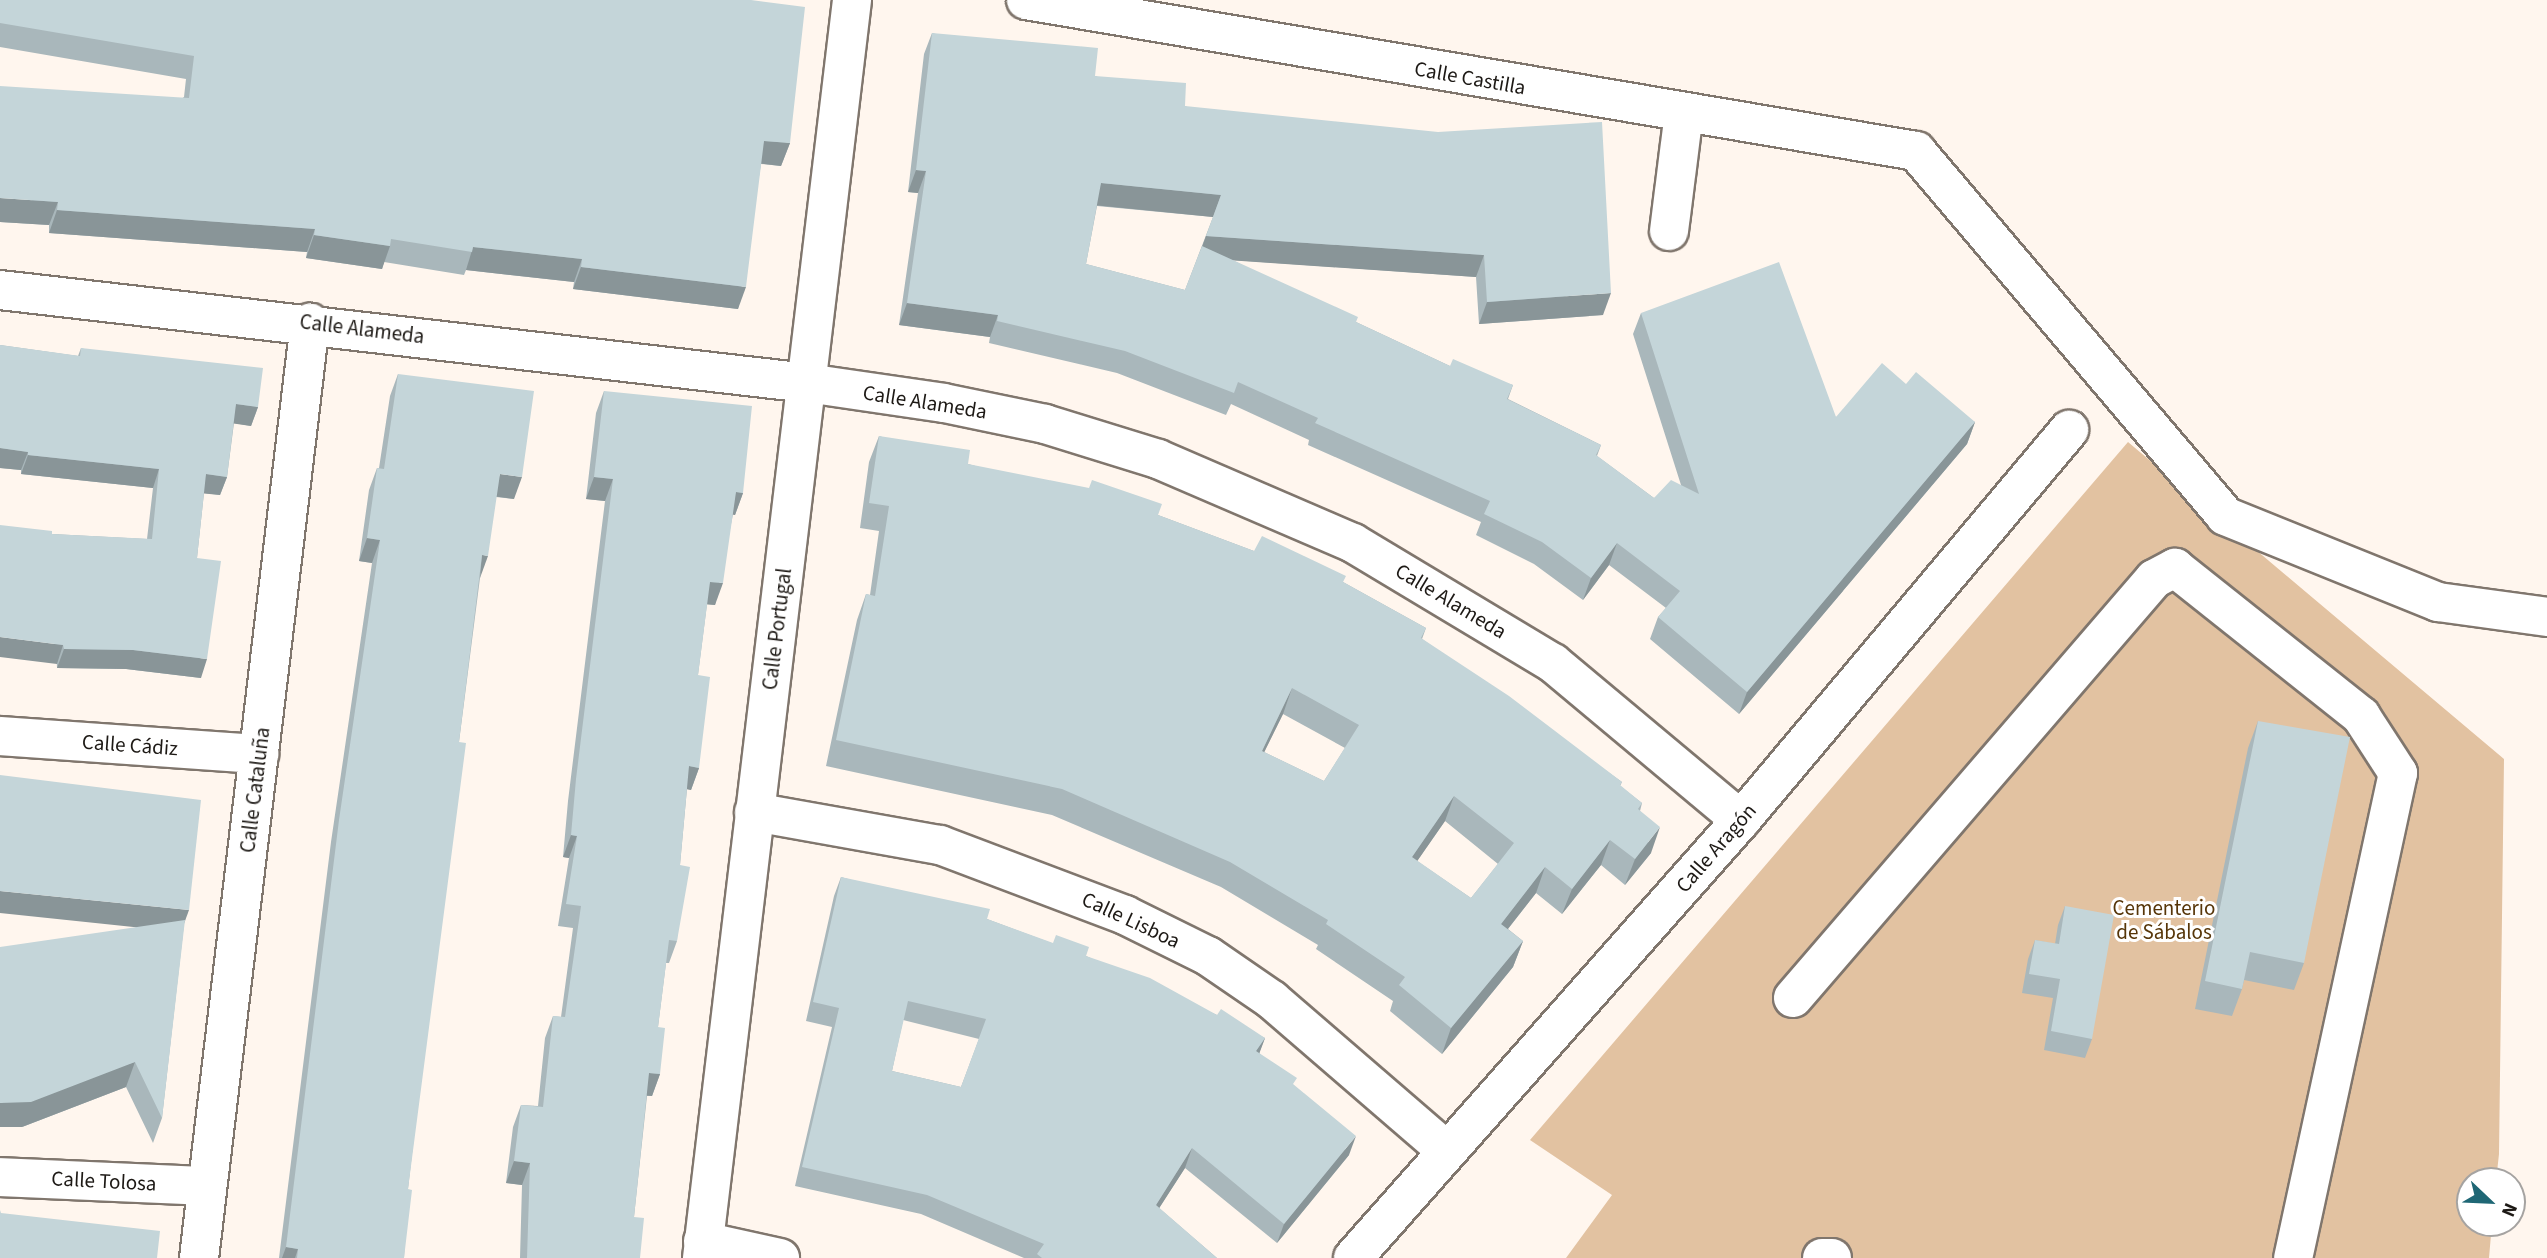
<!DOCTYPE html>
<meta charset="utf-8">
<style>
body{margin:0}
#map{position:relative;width:2547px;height:1258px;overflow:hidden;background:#fff6ee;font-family:"Source Sans 3",sans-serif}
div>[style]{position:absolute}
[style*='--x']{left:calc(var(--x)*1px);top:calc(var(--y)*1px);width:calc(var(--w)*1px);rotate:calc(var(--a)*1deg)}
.green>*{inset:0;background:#e2c2a1}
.roads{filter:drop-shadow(2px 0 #80766d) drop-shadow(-2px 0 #80766d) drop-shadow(0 2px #80766d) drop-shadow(0 -2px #80766d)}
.minor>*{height:38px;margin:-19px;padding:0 19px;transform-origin:19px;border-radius:19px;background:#fff}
.wall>*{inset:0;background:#a9b7bb}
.shaded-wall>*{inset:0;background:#899598}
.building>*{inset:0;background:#c4d5d9}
span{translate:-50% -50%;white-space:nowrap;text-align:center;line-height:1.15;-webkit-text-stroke:6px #fff;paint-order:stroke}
.street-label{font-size:21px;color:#1d1915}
.park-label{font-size:21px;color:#573609}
.north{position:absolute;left:2456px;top:1167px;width:70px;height:70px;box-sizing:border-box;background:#fff;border:2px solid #a5a3a1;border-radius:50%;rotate:113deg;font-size:19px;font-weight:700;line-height:28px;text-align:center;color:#1d1915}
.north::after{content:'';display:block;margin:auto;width:24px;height:32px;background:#1f6775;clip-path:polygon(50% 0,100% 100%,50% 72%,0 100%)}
</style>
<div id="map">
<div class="green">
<div style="clip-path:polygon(2128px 442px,2504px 759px,2499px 1154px,2496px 1181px,2470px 1181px,2470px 1223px,2492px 1223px,2489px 1258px,1566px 1258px,1612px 1195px,1530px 1140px)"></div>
</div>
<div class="roads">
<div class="minor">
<div style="--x:1026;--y:0;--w:903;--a:9.63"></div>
<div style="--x:1916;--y:151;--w:478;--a:49.7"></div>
<div style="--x:2225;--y:516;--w:230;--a:22"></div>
<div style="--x:2438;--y:602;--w:110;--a:7.8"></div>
<div style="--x:1669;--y:231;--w:119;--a:-82.8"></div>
<div style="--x:0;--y:290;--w:812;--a:6.57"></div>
<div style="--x:807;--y:383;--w:138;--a:8.3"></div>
<div style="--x:944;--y:403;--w:103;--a:11.7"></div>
<div style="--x:1045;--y:424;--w:118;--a:17.2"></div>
<div style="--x:1158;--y:459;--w:212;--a:23.3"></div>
<div style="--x:1353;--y:543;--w:233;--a:31"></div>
<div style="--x:1553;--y:663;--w:245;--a:39.9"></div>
<div style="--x:0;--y:736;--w:260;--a:4"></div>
<div style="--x:754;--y:812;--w:189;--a:10.1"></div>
<div style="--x:940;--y:845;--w:198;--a:20.7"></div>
<div style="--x:1125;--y:915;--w:93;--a:26.3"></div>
<div style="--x:1208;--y:956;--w:78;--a:34.5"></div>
<div style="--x:1272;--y:1000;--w:231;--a:40.8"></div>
<div style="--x:1793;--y:998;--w:553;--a:-49.25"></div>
<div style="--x:2154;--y:579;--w:24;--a:-28"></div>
<div style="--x:2175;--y:568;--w:238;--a:38.5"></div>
<div style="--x:2361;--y:716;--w:68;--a:57"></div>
<div style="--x:2398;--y:773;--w:496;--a:102.2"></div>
<div style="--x:0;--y:1177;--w:207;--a:2.5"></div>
<div style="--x:703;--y:1241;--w:79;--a:12.4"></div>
<div style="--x:199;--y:1258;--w:942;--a:-83.23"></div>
<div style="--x:702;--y:1258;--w:1267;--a:-83.2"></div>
<div style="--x:1353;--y:1258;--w:585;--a:-48.46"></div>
<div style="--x:1741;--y:820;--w:510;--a:-49.94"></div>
<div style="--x:1822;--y:1258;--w:10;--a:0"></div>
</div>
</div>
<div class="wall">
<div style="clip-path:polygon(0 0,790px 143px,781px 166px,761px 164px,738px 309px,573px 289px,574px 282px,466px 270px,464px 275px,384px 262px,382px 269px,306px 258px,307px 252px,49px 233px,49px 225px,0 222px,184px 97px,186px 79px,0 47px)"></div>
<div style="clip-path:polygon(evenodd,932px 33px,1095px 76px,1185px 106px,1603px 315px,1479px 324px,1476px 277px,1232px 260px,1356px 322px,1450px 366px,1513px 385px,1508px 399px,1601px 445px,1597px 456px,1654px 498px,1681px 485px,1633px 334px,1641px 313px,1836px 417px,1906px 384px,1975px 422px,1967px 444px,1739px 714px,1650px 639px,1658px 617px,1666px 608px,1609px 565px,1583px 600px,1534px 564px,1476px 535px,1481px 522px,1308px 445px,1309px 440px,1231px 404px,1226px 415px,1117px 373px,989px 343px,990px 337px,899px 325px,918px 193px,908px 192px,924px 54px,932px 33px,1097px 206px,1213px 217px,1185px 290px,1086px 264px,1097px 206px)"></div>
<div style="clip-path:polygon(0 345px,78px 356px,81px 348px,258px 407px,251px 426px,234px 423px,227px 477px,220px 495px,204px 493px,197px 558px,201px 678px,126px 669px,57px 668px,52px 534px,147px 539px,153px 488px,21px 474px,21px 470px,0 468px)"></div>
<div style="clip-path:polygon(398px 374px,514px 499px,496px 497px,480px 578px,459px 742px,408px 1189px,404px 1258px,279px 1258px,331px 842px,372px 563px,359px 561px,369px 490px,377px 468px,379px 468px,390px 396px)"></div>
<div style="clip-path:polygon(604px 391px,743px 493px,735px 515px,733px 514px,715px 605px,707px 604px,698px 675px,699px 768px,691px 790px,687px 789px,680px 865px,677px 941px,669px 963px,666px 963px,658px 1027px,660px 1074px,652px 1096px,647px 1096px,634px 1217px,640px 1258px,520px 1258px,522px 1185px,506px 1183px,513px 1127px,521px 1105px,538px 1106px,545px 1038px,553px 1016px,561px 1017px,573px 928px,558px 926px,569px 858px,563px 857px,568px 801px,605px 501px,586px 499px,596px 413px)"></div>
<div style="clip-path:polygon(evenodd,879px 436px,968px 464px,1158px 515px,1254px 551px,1343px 582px,1426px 628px,1422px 639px,1622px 782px,1620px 786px,1642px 803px,1640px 811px,1651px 853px,1625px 885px,1601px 865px,1562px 914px,1536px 893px,1508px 929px,1523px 941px,1513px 967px,1442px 1054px,1390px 1011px,1393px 1001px,1316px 949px,1318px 945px,1221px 887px,1052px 815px,826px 766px,857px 620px,866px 594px,870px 595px,879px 531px,860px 528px,869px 462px,879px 436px,1283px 714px,1345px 748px,1324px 781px,1264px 752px,1283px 714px,879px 436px,1445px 821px,1498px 864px,1471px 898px,1417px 861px,1445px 821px)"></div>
<div style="clip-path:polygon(2258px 721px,2304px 963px,2294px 990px,2244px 980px,2242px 989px,2232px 1016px,2195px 1009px,2248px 748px)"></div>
<div style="clip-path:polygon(evenodd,841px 877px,987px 919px,1086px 956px,1217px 1015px,1265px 1038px,1259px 1053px,1294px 1086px,1349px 1155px,1277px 1243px,1185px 1168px,1159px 1208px,1217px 1258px,1024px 1258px,921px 1214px,795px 1186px,832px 1027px,806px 1021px,834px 896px,841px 877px,903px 1020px,979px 1039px,961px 1087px,892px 1071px,903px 1020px)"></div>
<div style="clip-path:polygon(2065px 906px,2092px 1039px,2085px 1058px,2044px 1050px,2053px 998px,2022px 993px,2028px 959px,2035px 940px,2055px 944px,2058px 925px)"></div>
<div style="clip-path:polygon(184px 924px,162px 1118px,153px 1143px,126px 1087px,22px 1127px,136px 927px)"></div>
</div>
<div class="shaded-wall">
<div style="clip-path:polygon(764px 141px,790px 143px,781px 166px,756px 163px)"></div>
<div style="clip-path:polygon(916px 170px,926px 171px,918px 193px,908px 192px)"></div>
<div style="clip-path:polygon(1101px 183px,1221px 195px,1213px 217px,1093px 205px)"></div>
<div style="clip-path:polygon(0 198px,58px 202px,49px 225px,0 222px)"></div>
<div style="clip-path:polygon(57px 210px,315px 229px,307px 252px,49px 233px)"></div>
<div style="clip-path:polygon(314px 235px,390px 246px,382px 269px,306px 258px)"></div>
<div style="clip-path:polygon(1206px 236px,1484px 255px,1476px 277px,1198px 258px)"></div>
<div style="clip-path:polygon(473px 247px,582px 259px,574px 282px,466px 270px)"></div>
<div style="clip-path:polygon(581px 267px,746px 287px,738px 309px,573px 289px)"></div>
<div style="clip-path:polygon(1611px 293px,1603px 315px,1479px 324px,1487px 302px)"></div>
<div style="clip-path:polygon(907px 303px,998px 315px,990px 337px,899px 325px)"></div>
<div style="clip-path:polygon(236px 404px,258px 407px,251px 426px,230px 423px)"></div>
<div style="clip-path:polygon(1975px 422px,1967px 444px,1739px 714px,1747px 692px)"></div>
<div style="clip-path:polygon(0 448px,28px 452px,21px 470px,0 468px)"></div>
<div style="clip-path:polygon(28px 455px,159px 469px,153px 488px,21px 474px)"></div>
<div style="clip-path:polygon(206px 474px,227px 477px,220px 495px,199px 493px)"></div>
<div style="clip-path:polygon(500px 474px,522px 477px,514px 499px,492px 496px)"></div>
<div style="clip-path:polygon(594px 477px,613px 479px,605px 501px,586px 499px)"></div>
<div style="clip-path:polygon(736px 492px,743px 493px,735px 515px,728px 514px)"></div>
<div style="clip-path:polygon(367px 538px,380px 540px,372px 563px,359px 561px)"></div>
<div style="clip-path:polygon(1617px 543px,1609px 565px,1583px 600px,1591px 578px)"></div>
<div style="clip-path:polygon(482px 555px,488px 556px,480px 578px)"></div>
<div style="clip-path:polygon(710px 582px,723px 583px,715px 605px,702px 604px)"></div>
<div style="clip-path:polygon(0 637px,63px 645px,57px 664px,0 657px)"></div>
<div style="clip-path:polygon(64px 649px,133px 650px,207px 659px,201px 678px,126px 669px,57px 668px)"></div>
<div style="clip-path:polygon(1292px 688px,1283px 714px,1252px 777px,1262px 751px)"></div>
<div style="clip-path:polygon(689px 766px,699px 768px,691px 790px,681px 788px)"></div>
<div style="clip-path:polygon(1454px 796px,1445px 821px,1402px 883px,1412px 857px)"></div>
<div style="clip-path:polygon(1660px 827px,1651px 853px,1625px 885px,1635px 859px)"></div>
<div style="clip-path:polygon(571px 835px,577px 836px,569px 858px,563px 857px)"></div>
<div style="clip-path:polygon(1610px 840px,1601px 865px,1562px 914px,1572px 889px)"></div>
<div style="clip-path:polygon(1545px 867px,1536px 893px,1492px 949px,1501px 924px)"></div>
<div style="clip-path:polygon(0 891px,189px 910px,181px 932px,0 913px)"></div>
<div style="clip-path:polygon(1523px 941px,1513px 967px,1442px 1054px,1451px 1028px)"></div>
<div style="clip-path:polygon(1265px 1038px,1258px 1057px,1256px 1051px)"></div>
<div style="clip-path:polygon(135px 1062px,126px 1087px,22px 1127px,0 1127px,0 1103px)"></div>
<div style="clip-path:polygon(649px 1073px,660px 1074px,652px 1096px,641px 1095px)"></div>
<div style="clip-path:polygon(1356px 1136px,1349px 1155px,1277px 1243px,1284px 1224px)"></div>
<div style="clip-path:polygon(1192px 1148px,1185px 1168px,1149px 1224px,1156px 1205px)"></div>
<div style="clip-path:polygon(514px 1161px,530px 1163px,522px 1185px,506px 1183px)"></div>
<div style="clip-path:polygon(286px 1247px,298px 1249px,295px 1258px,282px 1258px)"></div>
</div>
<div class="building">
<div style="clip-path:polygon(0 0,751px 0,805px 7px,790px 143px,764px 141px,746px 287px,581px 267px,582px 259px,473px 247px,472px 252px,391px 239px,390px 246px,314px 235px,315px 229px,57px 210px,58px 202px,0 198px,0 86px,189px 98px,194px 56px,0 23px)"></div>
<div style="clip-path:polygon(932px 33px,1098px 48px,1095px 76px,1186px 83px,1185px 106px,1438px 132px,1602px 122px,1611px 293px,1487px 302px,1484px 255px,1206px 236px,1221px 195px,1101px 183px,1086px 264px,1185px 290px,1202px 246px,1358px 317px,1356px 322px,1450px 366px,1453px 359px,1513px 385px,1507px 399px,1601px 445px,1596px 455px,1654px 498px,1671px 480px,1699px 494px,1641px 313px,1779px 262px,1836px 417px,1882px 363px,1906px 384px,1916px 372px,1975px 422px,1747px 692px,1658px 617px,1680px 591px,1617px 543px,1591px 578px,1542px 542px,1484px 514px,1490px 501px,1315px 423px,1318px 418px,1238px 382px,1234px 393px,1125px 351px,997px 321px,998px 315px,907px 303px,926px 171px,916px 170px)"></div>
<div style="clip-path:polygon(0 345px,80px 356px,81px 348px,263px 368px,258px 407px,236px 404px,227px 477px,206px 474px,197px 558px,221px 561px,207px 659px,133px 650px,64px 649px,63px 645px,0 637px,0 525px,52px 531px,52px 534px,152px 539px,159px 469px,28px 455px,28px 452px,0 448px)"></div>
<div style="clip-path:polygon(398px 374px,534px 391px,522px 477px,500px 474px,488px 556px,482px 555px,459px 742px,466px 743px,408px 1189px,412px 1190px,404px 1258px,297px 1258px,298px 1249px,286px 1247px,339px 820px,380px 540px,367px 538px,377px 468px,384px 469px)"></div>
<div style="clip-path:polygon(604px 391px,752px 406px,743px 493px,736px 492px,723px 583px,710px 582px,698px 675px,710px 677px,699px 768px,689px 766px,680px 865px,690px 867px,677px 941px,669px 940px,658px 1027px,665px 1028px,660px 1074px,649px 1073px,634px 1217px,644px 1218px,640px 1258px,527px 1258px,530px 1163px,514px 1161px,521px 1105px,543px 1107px,553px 1016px,565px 1017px,581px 906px,566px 904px,577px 836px,571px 835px,576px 779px,613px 479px,594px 477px)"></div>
<div style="clip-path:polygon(evenodd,879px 436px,970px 450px,968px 464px,1089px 488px,1092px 480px,1162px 504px,1158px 515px,1254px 551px,1262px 536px,1346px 576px,1343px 582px,1426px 628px,1421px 638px,1509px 696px,1622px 782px,1620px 785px,1642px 803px,1638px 809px,1660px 827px,1635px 859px,1610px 840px,1572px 889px,1545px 867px,1501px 924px,1523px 941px,1451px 1028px,1399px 985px,1405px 977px,1326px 924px,1328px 920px,1230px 862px,1062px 789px,836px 740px,866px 594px,875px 596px,889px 506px,869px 503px,879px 436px,1292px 688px,1359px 725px,1324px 781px,1262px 751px,1292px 688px,879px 436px,1454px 796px,1514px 843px,1471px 898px,1412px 857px,1454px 796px)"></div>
<div style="clip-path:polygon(2258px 721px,2350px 737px,2304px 963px,2250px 952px,2242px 989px,2205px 981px)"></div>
<div style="clip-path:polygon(0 775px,201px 800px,189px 910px,0 891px)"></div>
<div style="clip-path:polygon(evenodd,841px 877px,990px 909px,987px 919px,1053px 943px,1056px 935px,1089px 947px,1086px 956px,1150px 978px,1217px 1015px,1221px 1009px,1265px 1038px,1256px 1051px,1297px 1078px,1293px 1084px,1356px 1136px,1284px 1224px,1192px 1148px,1156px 1205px,1217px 1258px,1042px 1258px,1037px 1254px,1044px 1244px,927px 1195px,802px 1167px,839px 1008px,813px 1002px,841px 877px,908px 1001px,986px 1019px,961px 1087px,892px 1071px,908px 1001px)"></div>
<div style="clip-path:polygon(2065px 906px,2114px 915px,2092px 1039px,2051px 1031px,2060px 979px,2029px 974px,2035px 940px,2059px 944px)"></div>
<div style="clip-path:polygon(185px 920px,162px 1118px,135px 1062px,31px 1102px,0 1103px,0 947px)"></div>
<div style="clip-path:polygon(0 1210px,1px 1213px,160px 1231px,157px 1258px,0 1258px)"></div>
</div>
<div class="street-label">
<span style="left:1470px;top:78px;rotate:10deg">Calle Castilla</span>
<span style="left:362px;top:329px;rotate:7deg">Calle Alameda</span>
<span style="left:925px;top:402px;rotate:9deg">Calle Alameda</span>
<span style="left:1451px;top:601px;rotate:31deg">Calle Alameda</span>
<span style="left:777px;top:629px;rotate:-83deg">Calle Portugal</span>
<span style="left:130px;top:745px;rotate:4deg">Calle Cádiz</span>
<span style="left:255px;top:790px;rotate:-83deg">Calle Cataluña</span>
<span style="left:1716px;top:848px;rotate:-49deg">Calle Aragón</span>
<span style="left:1131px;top:920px;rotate:25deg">Calle Lisboa</span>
<span style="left:104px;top:1181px;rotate:3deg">Calle Tolosa</span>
</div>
<div class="park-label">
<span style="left:2164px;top:920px">Cementerio<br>de Sábalos</span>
</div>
<div class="north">N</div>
</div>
